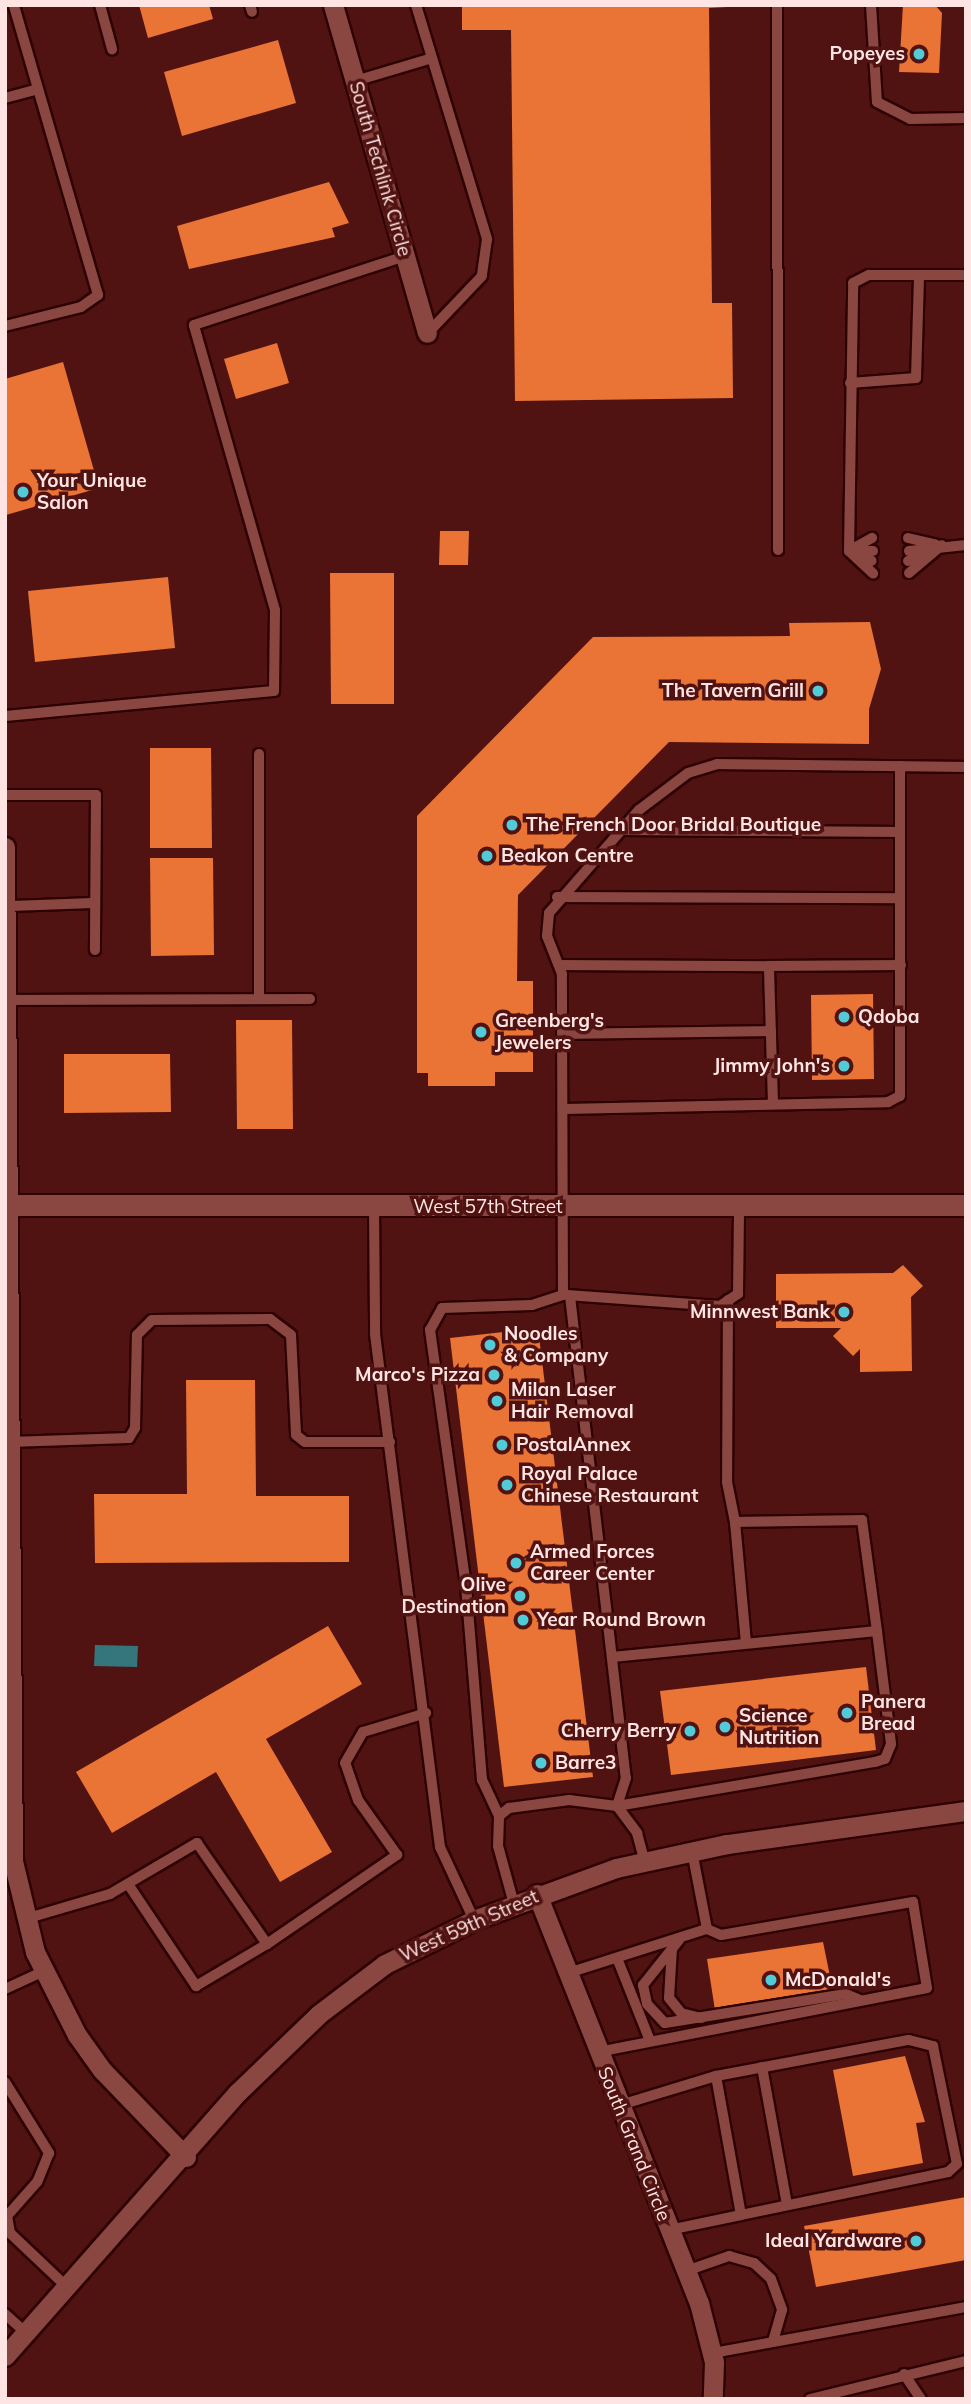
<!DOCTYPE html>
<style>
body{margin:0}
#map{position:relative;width:971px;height:2404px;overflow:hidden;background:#511312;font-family:Mulish,sans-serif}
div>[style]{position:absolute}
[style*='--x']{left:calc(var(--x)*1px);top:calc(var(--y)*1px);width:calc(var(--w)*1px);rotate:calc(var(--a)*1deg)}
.water>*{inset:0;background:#35757c}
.building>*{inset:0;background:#ea7436}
.roads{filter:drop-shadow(2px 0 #2e0203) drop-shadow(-2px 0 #2e0203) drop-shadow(0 2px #2e0203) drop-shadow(0 -2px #2e0203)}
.service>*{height:10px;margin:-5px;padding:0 5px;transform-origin:5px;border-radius:5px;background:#8a4742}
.minor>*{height:19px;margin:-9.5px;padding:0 9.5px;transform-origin:9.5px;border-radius:9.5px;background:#8a4742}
.secondary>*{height:21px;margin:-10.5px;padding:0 10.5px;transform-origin:10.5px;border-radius:10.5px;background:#8a4742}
.dots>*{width:19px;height:19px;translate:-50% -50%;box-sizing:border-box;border:4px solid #511312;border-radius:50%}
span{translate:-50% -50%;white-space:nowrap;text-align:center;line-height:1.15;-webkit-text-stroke:7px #511312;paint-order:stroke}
.poi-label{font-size:19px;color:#fee5e3;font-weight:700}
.right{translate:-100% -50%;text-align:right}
.left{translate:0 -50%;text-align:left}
.street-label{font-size:19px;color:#fee5e3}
.frame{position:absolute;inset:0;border:7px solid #fee5e3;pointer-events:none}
</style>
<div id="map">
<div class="water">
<div style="clip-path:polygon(95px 1645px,138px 1646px,137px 1667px,94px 1666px)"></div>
</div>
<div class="building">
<div style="clip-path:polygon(139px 5px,209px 5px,213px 19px,148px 38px)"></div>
<div style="clip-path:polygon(462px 5px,766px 5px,709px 8px,712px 303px,732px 303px,733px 398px,515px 401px,511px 30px,462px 30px)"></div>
<div style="clip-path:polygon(903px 5px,935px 5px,942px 13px,939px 73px,899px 72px)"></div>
<div style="clip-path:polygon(278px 40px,296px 103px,182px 136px,164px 72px)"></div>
<div style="clip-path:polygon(329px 182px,349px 223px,332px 228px,335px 237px,189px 269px,177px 226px)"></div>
<div style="clip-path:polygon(277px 343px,289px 383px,236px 399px,224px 359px)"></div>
<div style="clip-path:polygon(63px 362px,99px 488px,6px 515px,5px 379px)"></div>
<div style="clip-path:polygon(440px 531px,469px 531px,468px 565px,439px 565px)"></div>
<div style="clip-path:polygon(330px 573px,394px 573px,394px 704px,331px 704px)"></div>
<div style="clip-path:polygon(168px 577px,175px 648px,35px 662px,28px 591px)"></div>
<div style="clip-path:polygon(870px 622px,881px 669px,869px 709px,869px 744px,669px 742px,518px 895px,517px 981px,533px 981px,533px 1072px,495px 1072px,495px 1086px,428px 1086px,428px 1073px,417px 1073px,417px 816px,593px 637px,790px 636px,789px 623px)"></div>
<div style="clip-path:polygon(150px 748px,211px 748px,212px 848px,150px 848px)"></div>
<div style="clip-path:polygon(150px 858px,213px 858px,214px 955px,151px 956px)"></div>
<div style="clip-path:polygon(873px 994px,874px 1079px,812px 1080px,811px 995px)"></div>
<div style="clip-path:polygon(236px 1020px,292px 1020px,293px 1129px,237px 1129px)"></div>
<div style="clip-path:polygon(64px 1054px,170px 1054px,171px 1112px,64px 1113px)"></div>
<div style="clip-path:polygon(903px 1265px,923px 1286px,911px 1297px,912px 1371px,860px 1372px,860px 1349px,853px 1356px,833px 1336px,841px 1328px,776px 1328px,776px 1274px,893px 1273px)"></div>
<div style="clip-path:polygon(538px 1328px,593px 1777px,504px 1787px,450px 1338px)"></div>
<div style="clip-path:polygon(186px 1380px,255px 1380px,256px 1496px,349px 1496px,349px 1562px,95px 1563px,94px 1494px,187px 1494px)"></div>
<div style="clip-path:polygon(328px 1626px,362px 1684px,266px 1739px,332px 1852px,280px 1882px,216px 1772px,112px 1833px,76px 1772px)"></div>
<div style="clip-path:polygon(866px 1667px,876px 1750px,671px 1775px,660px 1691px)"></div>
<div style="clip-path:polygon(823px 1942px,833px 1991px,715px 2010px,707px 1959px)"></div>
<div style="clip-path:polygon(905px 2056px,925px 2122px,916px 2123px,923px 2163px,853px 2176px,833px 2070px)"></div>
<div style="clip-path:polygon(966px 2197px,966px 2260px,816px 2287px,804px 2226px)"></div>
</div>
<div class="roads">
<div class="service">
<div style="--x:100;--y:5;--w:46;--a:74.7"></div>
<div style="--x:250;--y:5;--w:7;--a:74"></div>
<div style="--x:416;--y:5;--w:245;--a:73.1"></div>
<div style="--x:487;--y:239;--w:37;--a:98"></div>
<div style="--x:482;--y:276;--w:79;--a:133.5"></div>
<div style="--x:777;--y:5;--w:545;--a:89.89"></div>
<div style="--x:871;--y:5;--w:97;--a:86.5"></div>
<div style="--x:877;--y:102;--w:37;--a:27"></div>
<div style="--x:910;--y:119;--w:56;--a:-1"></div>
<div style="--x:355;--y:81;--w:80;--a:-16.6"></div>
<div style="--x:5;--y:98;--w:34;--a:-15"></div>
<div style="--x:5;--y:326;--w:78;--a:-14"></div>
<div style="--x:81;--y:307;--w:21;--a:-35"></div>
<div style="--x:98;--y:295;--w:302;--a:-106.2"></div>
<div style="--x:850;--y:383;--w:66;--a:-4.3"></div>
<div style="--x:916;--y:378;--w:103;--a:-88.3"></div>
<div style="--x:908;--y:538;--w:28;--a:13"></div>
<div style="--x:852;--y:549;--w:23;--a:-29"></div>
<div style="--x:849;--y:551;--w:33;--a:43"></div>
<div style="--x:873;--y:551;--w:24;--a:180"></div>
<div style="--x:849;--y:551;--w:268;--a:-89.1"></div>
<div style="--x:853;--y:283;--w:18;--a:-27"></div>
<div style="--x:869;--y:275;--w:97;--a:0"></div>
<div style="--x:909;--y:551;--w:57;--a:-6"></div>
<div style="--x:856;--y:554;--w:17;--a:24"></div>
<div style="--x:908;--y:561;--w:21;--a:-25"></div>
<div style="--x:909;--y:573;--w:43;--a:-40.3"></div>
<div style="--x:5;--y:716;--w:270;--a:-5.3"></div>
<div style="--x:274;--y:691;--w:81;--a:-89.3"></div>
<div style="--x:275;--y:610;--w:296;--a:-105.9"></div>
<div style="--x:194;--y:325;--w:222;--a:-18.1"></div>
<div style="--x:259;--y:754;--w:245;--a:90"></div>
<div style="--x:5;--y:795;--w:91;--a:0"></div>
<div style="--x:96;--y:795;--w:155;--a:90.4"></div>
<div style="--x:625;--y:830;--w:275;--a:0.4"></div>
<div style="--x:557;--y:897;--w:343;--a:0.2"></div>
<div style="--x:9;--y:906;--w:86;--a:-2"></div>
<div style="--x:559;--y:965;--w:210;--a:0.3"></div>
<div style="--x:6;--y:1000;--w:304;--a:-0.2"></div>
<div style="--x:563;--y:1034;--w:208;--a:-0.8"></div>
<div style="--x:773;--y:1104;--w:138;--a:-91.7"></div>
<div style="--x:769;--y:966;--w:132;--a:-0.4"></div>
<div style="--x:564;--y:1109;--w:324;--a:-1.2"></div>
<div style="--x:888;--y:1102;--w:13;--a:-27"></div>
<div style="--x:900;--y:1096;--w:330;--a:-90"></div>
<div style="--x:374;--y:1207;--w:127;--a:89.5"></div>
<div style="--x:375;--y:1334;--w:517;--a:82.78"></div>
<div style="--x:440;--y:1847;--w:81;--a:65"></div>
<div style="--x:567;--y:1295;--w:153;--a:4.1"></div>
<div style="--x:720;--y:1306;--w:22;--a:-34"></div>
<div style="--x:738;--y:1294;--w:88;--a:-89.3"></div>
<div style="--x:570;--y:1296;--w:485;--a:83.4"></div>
<div style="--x:626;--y:1778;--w:29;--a:108"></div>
<div style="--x:617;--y:1806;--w:262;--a:-9.7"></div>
<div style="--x:875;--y:1762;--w:10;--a:-17"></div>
<div style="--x:885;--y:1759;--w:16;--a:-68"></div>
<div style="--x:891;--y:1744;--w:114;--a:-97.1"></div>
<div style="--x:877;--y:1631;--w:266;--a:174.4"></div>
<div style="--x:728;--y:1300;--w:182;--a:90.3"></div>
<div style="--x:727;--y:1482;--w:41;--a:78.7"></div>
<div style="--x:735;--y:1522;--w:127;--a:-0.9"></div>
<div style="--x:862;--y:1520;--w:112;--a:82.3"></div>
<div style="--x:9;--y:1442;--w:120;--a:-1.9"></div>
<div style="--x:129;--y:1438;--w:12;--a:-59"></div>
<div style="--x:135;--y:1428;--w:93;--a:-88.8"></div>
<div style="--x:137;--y:1335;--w:21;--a:-45"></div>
<div style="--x:152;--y:1320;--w:118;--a:-0.5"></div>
<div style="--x:270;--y:1319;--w:26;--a:37"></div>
<div style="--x:291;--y:1335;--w:100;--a:87.1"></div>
<div style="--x:296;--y:1435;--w:11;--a:38"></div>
<div style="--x:305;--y:1442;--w:85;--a:0"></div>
<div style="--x:735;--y:1522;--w:121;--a:84.8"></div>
<div style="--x:499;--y:1816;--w:40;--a:-115"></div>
<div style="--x:482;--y:1780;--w:195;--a:-94.7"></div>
<div style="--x:466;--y:1586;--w:259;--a:-98"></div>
<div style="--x:430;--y:1330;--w:25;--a:-61"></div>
<div style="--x:442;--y:1308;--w:90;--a:-1.9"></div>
<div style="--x:532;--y:1305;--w:33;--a:-18"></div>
<div style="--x:563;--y:1295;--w:321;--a:-90.2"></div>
<div style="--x:562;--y:974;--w:41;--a:-111.5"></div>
<div style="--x:547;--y:936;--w:23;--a:-85"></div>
<div style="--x:549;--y:913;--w:137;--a:-48.9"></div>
<div style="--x:639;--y:810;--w:61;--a:-37.1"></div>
<div style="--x:688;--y:773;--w:30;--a:-17"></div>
<div style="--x:717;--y:764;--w:249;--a:0.7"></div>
<div style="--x:692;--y:1851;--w:79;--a:79.1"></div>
<div style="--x:128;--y:1884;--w:123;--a:56.3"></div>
<div style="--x:196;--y:1986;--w:82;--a:-30.6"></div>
<div style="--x:514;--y:1904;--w:60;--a:-105.4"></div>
<div style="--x:498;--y:1846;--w:30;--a:-88"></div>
<div style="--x:499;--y:1816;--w:13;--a:-39"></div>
<div style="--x:509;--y:1808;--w:61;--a:-7.6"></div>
<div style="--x:569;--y:1800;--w:48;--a:7.1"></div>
<div style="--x:617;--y:1806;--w:34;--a:53"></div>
<div style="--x:637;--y:1833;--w:30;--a:75"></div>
<div style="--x:25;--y:1919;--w:89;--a:-16.4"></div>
<div style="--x:110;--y:1894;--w:101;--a:-30.4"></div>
<div style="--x:197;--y:1843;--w:123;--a:55.3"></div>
<div style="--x:267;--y:1944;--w:158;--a:-34.4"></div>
<div style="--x:397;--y:1855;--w:67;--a:-125.3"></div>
<div style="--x:358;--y:1800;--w:39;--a:-109"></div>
<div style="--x:345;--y:1763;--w:36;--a:-60"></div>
<div style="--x:363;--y:1732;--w:66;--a:-16.8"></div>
<div style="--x:679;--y:1940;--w:58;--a:128.7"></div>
<div style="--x:643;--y:1985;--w:19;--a:78"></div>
<div style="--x:647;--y:2004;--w:26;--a:47"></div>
<div style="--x:665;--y:2023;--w:183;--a:-9.1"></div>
<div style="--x:846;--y:1994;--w:15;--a:23"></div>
<div style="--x:672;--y:1948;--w:50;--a:93.4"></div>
<div style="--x:669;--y:1998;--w:19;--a:51"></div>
<div style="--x:681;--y:2013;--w:21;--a:14"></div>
<div style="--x:617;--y:1958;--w:89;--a:68.3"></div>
<div style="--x:568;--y:1973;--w:146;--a:-17.6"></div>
<div style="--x:707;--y:1929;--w:15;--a:23"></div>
<div style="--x:721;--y:1935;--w:195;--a:-9.8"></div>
<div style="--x:913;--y:1902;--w:87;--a:80.8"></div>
<div style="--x:927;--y:1988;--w:336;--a:169"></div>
<div style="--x:5;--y:1989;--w:43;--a:-24.8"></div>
<div style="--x:762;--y:2067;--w:140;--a:79.7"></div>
<div style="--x:716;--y:2076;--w:196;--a:-10.6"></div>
<div style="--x:909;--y:2040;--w:25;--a:14"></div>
<div style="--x:933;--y:2046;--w:120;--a:78.5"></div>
<div style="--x:957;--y:2164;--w:12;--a:138"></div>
<div style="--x:948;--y:2172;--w:211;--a:168.3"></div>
<div style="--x:5;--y:2082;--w:84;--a:58.2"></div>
<div style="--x:49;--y:2153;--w:31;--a:112"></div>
<div style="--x:37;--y:2182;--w:45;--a:131.4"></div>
<div style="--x:7;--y:2216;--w:17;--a:80"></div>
<div style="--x:10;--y:2233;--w:79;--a:43.5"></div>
<div style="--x:617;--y:2106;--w:103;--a:-16.9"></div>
<div style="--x:716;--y:2076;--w:141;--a:79.8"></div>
<div style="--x:741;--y:2215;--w:74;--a:168.2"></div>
<div style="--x:686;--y:2271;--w:46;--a:-19.2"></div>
<div style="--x:729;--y:2256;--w:26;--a:16"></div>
<div style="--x:754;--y:2263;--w:23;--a:43"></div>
<div style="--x:771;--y:2279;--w:33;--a:70"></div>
<div style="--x:782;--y:2310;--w:33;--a:106"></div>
<div style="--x:5;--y:2314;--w:28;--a:42"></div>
<div style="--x:713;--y:2353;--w:257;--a:-10.3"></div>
<div style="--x:904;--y:2374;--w:30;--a:56"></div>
<div style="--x:810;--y:2399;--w:161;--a:-13.7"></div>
</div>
<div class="minor">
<div style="--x:333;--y:5;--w:341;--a:74"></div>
<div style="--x:5;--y:847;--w:1014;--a:89.55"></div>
<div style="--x:13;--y:1861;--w:94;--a:76.4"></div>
<div style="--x:35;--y:1952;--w:93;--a:63.2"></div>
<div style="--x:77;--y:2035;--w:43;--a:54.5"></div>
<div style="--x:102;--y:2070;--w:121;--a:46"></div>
<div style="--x:537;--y:1894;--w:440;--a:68.4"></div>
<div style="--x:699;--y:2303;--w:61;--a:75.7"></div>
<div style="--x:714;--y:2362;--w:36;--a:92"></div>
<div style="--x:5;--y:2356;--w:352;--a:-48.6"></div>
<div style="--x:238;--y:2092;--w:112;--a:-43.9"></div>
<div style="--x:319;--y:2014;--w:83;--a:-37.1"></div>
<div style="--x:385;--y:1964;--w:99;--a:-26.3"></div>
<div style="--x:474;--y:1920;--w:151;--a:-20.1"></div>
<div style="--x:616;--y:1868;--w:114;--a:-12.2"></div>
<div style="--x:727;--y:1844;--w:241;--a:-7.9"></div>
</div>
<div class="secondary">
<div style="--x:5;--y:1205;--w:961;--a:0"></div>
</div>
</div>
<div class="dots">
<div style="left:919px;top:54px;background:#52cbd9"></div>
<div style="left:23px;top:492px;background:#52cbd9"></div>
<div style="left:818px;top:691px;background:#52cbd9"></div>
<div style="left:512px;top:825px;background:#52cbd9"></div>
<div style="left:487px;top:856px;background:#52cbd9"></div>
<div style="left:844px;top:1017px;background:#52cbd9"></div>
<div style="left:481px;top:1032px;background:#52cbd9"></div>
<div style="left:844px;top:1066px;background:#52cbd9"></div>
<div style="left:844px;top:1312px;background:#52cbd9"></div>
<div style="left:490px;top:1345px;background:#52cbd9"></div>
<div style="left:494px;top:1375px;background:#52cbd9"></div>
<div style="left:497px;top:1401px;background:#52cbd9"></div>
<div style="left:502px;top:1445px;background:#52cbd9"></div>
<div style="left:507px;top:1485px;background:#52cbd9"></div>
<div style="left:516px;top:1563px;background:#52cbd9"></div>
<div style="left:520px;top:1596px;background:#52cbd9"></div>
<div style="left:523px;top:1620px;background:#52cbd9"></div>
<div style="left:847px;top:1713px;background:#52cbd9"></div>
<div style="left:725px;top:1727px;background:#52cbd9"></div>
<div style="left:690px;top:1731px;background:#52cbd9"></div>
<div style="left:541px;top:1763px;background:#52cbd9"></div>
<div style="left:771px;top:1980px;background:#52cbd9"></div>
<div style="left:916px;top:2241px;background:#52cbd9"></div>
</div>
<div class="poi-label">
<span class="right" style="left:905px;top:54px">Popeyes</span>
<span class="left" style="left:37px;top:492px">Your Unique<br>Salon</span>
<span class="right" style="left:804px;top:691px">The Tavern Grill</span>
<span class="left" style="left:526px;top:825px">The French Door Bridal Boutique</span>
<span class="left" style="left:501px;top:856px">Beakon Centre</span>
<span class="left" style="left:858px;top:1017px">Qdoba</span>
<span class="left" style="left:495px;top:1032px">Greenberg's<br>Jewelers</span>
<span class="right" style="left:830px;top:1066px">Jimmy John's</span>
<span class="right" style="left:830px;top:1312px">Minnwest Bank</span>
<span class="left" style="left:504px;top:1345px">Noodles<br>&amp; Company</span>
<span class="right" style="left:480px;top:1375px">Marco's Pizza</span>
<span class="left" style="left:511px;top:1401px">Milan Laser<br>Hair Removal</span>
<span class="left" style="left:516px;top:1445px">PostalAnnex</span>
<span class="left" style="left:521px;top:1485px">Royal Palace<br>Chinese Restaurant</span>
<span class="left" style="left:530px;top:1563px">Armed Forces<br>Career Center</span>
<span class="right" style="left:506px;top:1596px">Olive<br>Destination</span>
<span class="left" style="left:537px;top:1620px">Year Round Brown</span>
<span class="left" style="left:861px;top:1713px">Panera<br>Bread</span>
<span class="left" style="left:739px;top:1727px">Science<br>Nutrition</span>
<span class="right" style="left:676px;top:1731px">Cherry Berry</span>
<span class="left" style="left:555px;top:1763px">Barre3</span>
<span class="left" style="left:785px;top:1980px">McDonald's</span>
<span class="right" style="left:902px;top:2241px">Ideal Yardware</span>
</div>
<div class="street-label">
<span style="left:380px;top:169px;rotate:74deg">South Techlink Circle</span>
<span style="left:488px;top:1207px">West 57th Street</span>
<span style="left:469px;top:1926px;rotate:-24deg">West 59th Street</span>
<span style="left:634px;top:2144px;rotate:68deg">South Grand Circle</span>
</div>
<div class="frame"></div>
</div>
